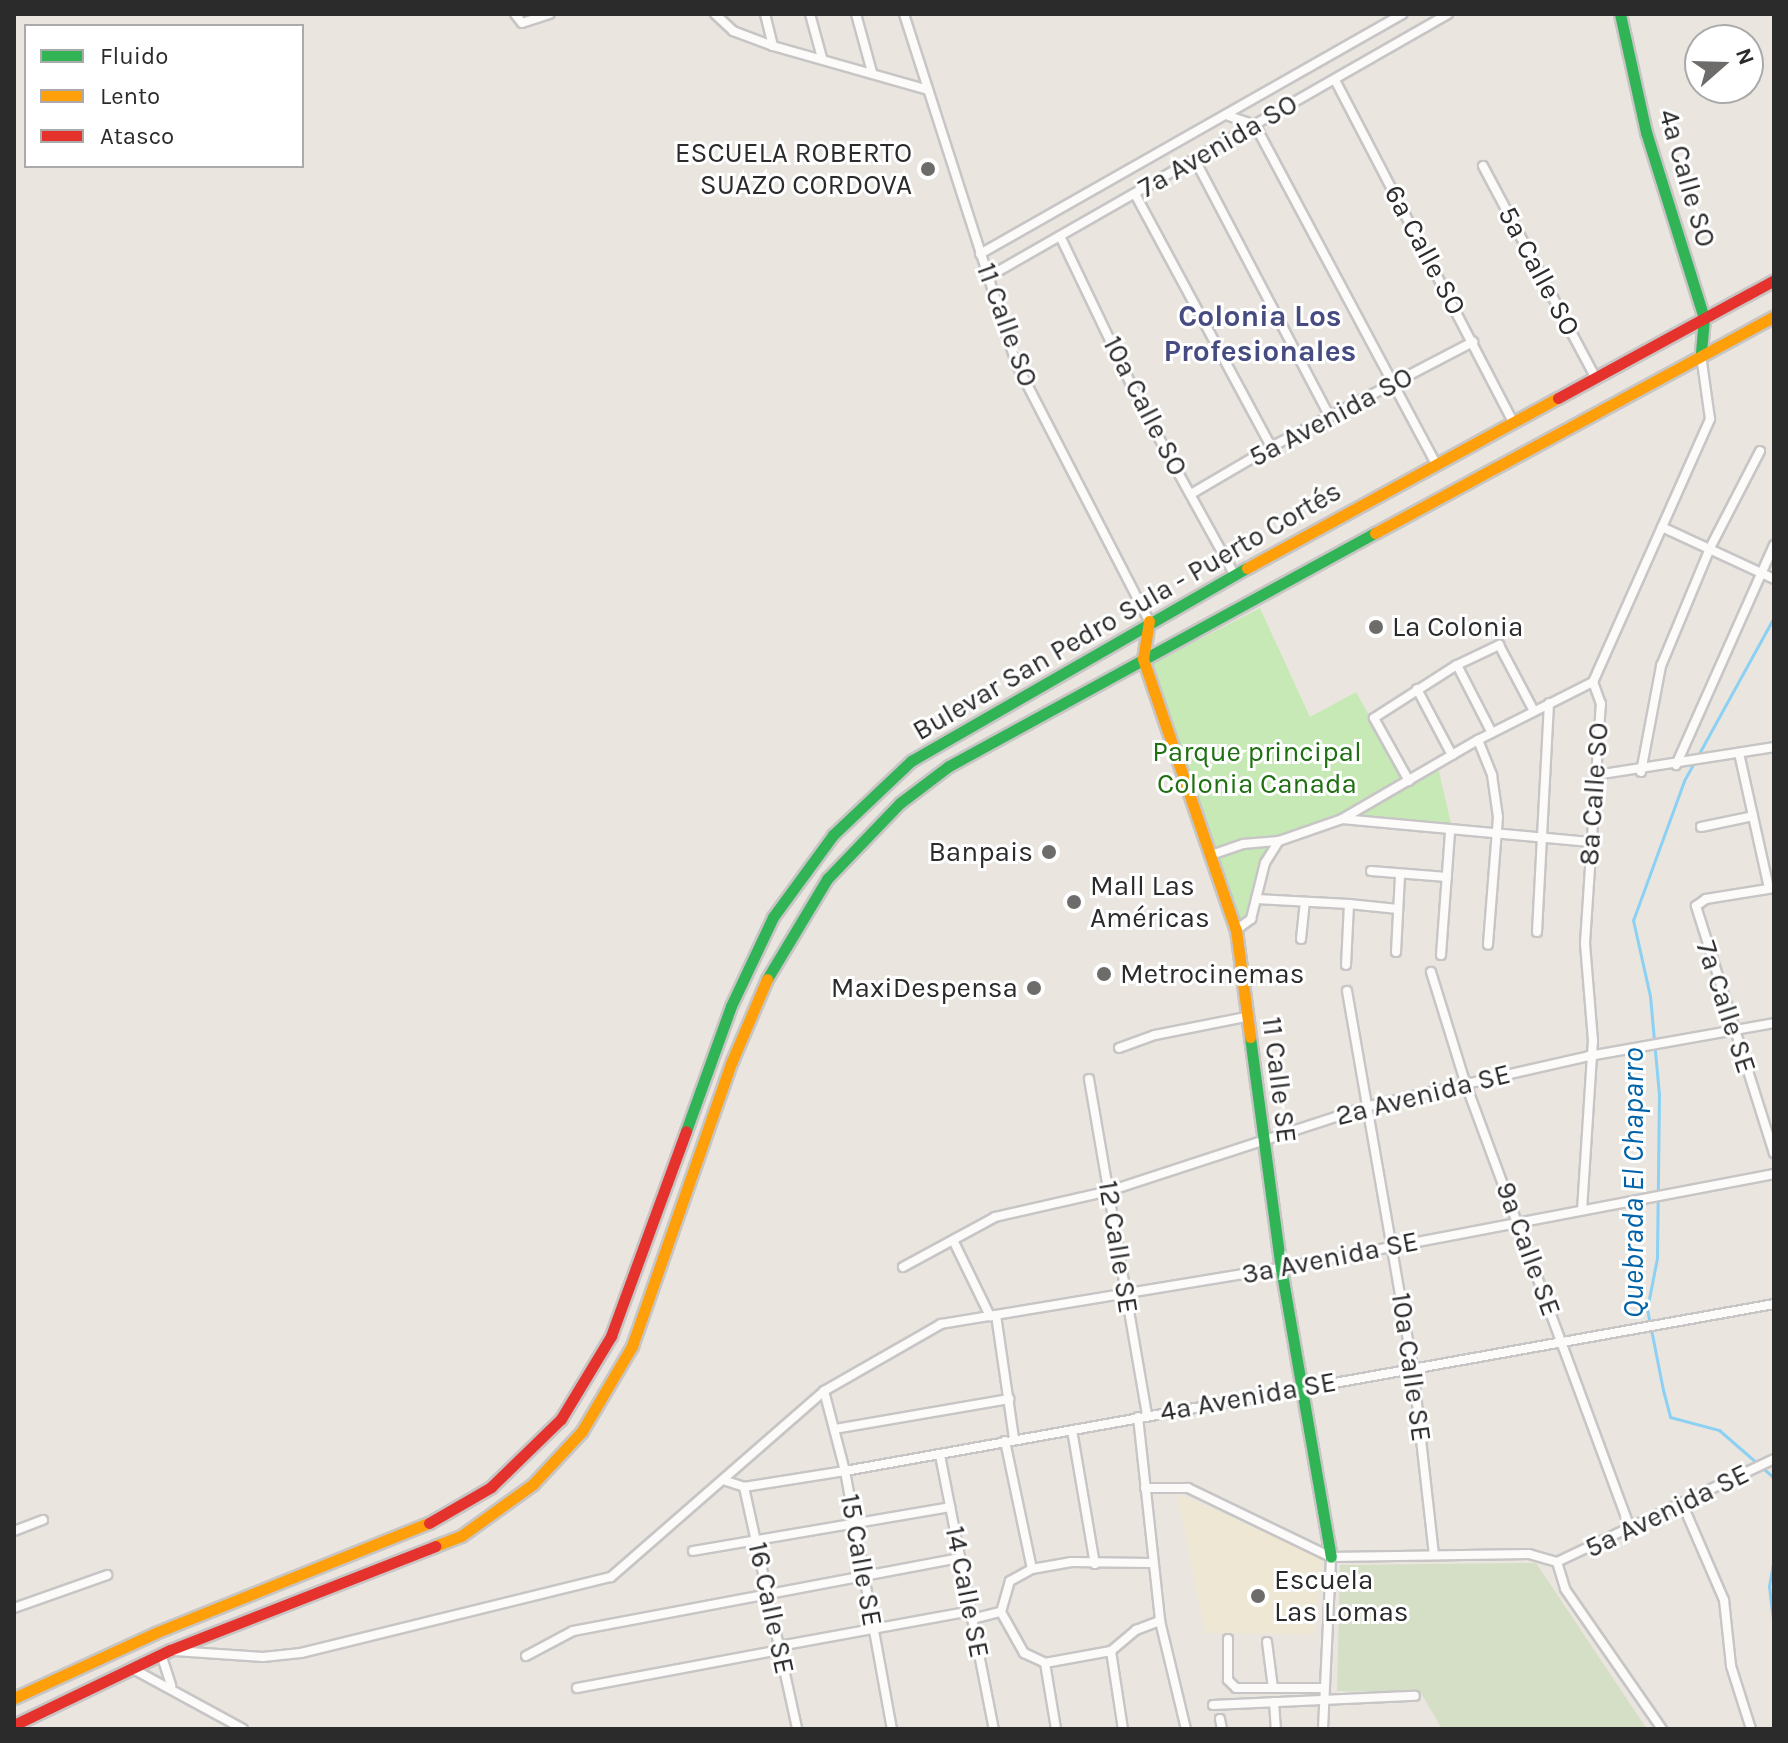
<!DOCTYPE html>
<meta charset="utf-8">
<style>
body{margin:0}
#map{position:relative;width:1788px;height:1743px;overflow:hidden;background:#eae6df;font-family:Karla,sans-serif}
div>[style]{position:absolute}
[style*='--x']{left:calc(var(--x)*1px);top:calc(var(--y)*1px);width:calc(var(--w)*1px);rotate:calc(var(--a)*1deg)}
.education>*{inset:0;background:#eee7d3}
.green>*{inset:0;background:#c7e9b5}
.cemetery>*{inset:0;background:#d4dfc5}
.stream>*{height:3px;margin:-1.5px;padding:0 1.5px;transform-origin:1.5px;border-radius:1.5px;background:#8cd1f3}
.roads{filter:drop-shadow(2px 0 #c7c5c5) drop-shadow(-2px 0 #c7c5c5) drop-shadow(0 2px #c7c5c5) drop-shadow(0 -2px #c7c5c5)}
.street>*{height:8px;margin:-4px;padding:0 4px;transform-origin:4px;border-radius:4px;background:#fcfbfa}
.fast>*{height:11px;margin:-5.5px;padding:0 5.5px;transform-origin:5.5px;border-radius:5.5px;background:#30b455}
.slow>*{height:11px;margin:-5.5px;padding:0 5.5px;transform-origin:5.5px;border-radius:5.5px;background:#ff9f0a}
.jam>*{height:11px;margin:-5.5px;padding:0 5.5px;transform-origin:5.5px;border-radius:5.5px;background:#e5322d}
.dots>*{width:22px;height:22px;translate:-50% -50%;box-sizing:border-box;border:4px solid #fff;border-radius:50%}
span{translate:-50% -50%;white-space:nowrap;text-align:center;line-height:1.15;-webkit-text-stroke:6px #fff;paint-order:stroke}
.street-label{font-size:28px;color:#2b2b2b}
.poi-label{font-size:28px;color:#2b2b2b}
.right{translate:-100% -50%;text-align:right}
.left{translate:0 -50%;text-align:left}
.park-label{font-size:28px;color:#1f7012}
.neighbourhood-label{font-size:30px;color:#464c81;font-weight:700}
.water-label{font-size:30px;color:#0063a9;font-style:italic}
.frame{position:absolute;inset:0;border:16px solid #2b2b2b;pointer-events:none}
.legend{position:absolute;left:24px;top:24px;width:280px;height:144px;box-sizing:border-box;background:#fff;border:2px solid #aaa;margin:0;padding:10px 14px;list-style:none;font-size:24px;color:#2b2b2b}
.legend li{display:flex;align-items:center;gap:16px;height:40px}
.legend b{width:40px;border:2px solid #aaa}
.north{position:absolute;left:1684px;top:24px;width:80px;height:80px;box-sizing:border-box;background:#fff;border:2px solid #aaa;border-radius:50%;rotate:70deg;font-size:22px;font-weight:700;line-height:32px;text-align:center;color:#2b2b2b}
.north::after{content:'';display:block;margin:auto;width:28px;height:36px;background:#6e6c6a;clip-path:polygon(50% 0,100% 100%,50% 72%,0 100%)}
</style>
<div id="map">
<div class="education">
<div style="clip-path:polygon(1177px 1493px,1323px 1558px,1314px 1634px,1205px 1633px)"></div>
</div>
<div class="green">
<div style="clip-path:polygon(1260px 608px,1310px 717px,1356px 692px,1406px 781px,1339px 818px,1278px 839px,1262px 862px,1251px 919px,1236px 930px,1146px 667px)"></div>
<div style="clip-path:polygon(1438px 767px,1452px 828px,1348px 818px)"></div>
</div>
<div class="cemetery">
<div style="clip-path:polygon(1536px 1563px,1647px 1729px,1442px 1729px,1421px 1693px,1337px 1691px,1340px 1565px)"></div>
</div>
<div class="stream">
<div style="--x:1774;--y:617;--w:187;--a:118.8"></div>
<div style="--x:1684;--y:781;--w:148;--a:110.1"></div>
<div style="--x:1633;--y:920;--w:78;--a:77.4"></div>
<div style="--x:1650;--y:996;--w:98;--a:84.8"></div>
<div style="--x:1659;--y:1094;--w:164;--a:90.7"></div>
<div style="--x:1657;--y:1258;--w:52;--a:101.1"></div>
<div style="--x:1647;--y:1309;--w:83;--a:78.8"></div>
<div style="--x:1663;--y:1390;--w:28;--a:75"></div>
<div style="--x:1670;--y:1417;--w:51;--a:14.9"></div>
<div style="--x:1719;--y:1430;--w:73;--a:41.1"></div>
<div style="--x:1774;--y:1558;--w:28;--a:100"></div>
<div style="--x:1769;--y:1586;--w:42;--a:83.2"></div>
</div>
<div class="roads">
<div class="street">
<div style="--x:515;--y:14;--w:11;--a:52"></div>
<div style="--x:522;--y:23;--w:29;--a:-18"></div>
<div style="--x:715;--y:14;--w:25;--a:43"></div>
<div style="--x:733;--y:31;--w:43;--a:20.6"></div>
<div style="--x:773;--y:46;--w:161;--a:15.8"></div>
<div style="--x:765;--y:14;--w:33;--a:76"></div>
<div style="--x:810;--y:14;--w:46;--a:74.7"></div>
<div style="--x:856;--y:14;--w:60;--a:74.6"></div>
<div style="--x:904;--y:14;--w:369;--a:72.2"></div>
<div style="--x:1017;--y:365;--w:288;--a:62.7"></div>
<div style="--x:1335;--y:80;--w:386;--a:62.5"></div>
<div style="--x:1226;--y:115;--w:31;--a:19"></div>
<div style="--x:1255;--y:125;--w:384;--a:61.9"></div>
<div style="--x:1195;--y:160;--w:288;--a:62.3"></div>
<div style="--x:1483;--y:166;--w:239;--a:62"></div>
<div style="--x:1135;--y:194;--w:287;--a:61.7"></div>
<div style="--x:1060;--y:236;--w:192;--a:64.4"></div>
<div style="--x:1143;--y:409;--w:188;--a:61.1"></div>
<div style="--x:980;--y:254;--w:486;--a:-29.6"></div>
<div style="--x:988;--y:277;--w:530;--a:-29.76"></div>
<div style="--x:1191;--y:494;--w:93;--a:-30.4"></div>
<div style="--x:1271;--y:447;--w:228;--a:-27.5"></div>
<div style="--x:1662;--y:527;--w:123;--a:24.9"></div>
<div style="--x:1457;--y:665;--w:76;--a:62.8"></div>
<div style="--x:1417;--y:689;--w:75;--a:62.1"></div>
<div style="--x:1478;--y:740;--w:38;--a:68"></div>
<div style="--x:1492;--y:775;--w:42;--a:81.9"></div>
<div style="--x:1498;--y:817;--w:128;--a:94.5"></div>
<div style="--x:1739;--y:753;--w:138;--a:77.5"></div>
<div style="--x:1676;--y:765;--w:241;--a:-66"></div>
<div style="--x:1641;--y:772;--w:108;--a:-79.3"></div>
<div style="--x:1661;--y:666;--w:128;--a:-67.4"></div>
<div style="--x:1710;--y:548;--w:109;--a:-62.7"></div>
<div style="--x:1596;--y:775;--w:180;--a:-8.9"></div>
<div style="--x:1409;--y:781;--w:72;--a:-119.1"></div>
<div style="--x:1374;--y:718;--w:98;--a:-32.6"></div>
<div style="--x:1457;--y:665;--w:47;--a:-25.5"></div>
<div style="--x:1499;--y:645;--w:75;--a:62.1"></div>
<div style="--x:1342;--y:819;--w:249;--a:5.3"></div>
<div style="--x:1701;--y:827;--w:53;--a:-11.9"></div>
<div style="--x:1211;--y:855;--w:34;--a:-19"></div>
<div style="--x:1243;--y:844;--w:36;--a:-5"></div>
<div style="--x:1371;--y:871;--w:76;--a:4.5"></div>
<div style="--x:1774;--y:888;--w:69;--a:170.8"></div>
<div style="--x:1706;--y:899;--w:12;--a:145"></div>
<div style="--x:1696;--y:906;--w:259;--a:72.5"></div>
<div style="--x:1256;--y:899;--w:93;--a:3.1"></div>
<div style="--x:1349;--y:904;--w:61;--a:92.8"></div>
<div style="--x:1349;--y:904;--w:49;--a:5.8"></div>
<div style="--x:1236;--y:930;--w:19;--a:-36"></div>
<div style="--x:1251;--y:919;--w:58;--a:-76"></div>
<div style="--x:1265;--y:863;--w:26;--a:-58"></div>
<div style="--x:1279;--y:841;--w:67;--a:-19.2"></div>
<div style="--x:1342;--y:819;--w:157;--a:-30.2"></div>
<div style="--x:1478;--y:740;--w:129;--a:-26.8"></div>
<div style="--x:1537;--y:932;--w:229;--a:-87"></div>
<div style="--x:1301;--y:939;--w:37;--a:-84"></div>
<div style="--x:1396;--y:952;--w:76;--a:-87"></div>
<div style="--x:1441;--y:955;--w:122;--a:-85.8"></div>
<div style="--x:1431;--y:972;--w:115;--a:72.8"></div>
<div style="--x:1465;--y:1082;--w:473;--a:69.7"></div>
<div style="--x:1347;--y:991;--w:383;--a:80.1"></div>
<div style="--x:1413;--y:1368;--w:187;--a:83.6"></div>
<div style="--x:1119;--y:1048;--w:38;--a:-20"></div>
<div style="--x:1155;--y:1035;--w:93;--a:-11.2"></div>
<div style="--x:1089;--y:1079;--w:341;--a:80.2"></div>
<div style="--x:1582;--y:1210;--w:169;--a:-86.3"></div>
<div style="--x:1593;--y:1041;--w:98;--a:-94.7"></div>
<div style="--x:1585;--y:943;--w:240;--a:-86.2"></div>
<div style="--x:1601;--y:704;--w:23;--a:-110"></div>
<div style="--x:1593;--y:682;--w:288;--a:-66"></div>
<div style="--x:1710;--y:419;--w:65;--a:-98"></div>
<div style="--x:953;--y:1240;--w:85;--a:64"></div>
<div style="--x:903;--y:1267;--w:105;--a:-28.5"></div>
<div style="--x:995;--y:1217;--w:117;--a:-12.8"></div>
<div style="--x:1109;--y:1191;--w:274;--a:-18.1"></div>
<div style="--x:1369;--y:1106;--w:226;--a:-12.8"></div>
<div style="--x:1589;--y:1056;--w:188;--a:-10.1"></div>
<div style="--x:996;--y:1315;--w:125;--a:81.7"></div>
<div style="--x:824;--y:1391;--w:83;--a:75.3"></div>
<div style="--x:845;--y:1471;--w:262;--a:79.7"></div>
<div style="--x:1138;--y:1417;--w:205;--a:83.8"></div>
<div style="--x:1160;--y:1621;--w:111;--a:76.5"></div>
<div style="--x:835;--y:1429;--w:177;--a:-9.8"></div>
<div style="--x:1072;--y:1430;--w:136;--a:80.3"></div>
<div style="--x:1005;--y:1441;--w:131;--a:78.1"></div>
<div style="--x:940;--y:1455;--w:279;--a:78.9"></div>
<div style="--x:723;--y:1480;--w:22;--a:18"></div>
<div style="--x:744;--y:1487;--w:102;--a:-9"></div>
<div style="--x:845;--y:1471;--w:944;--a:-10.19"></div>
<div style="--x:744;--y:1487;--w:248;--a:77.6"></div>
<div style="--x:1145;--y:1488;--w:43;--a:0"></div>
<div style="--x:1188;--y:1488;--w:159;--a:25.8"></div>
<div style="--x:1331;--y:1557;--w:198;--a:-0.9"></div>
<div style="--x:1529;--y:1554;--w:29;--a:16"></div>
<div style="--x:1557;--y:1562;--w:240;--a:-25.4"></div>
<div style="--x:1682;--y:1503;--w:106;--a:66.6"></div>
<div style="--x:1724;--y:1600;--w:66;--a:83.9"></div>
<div style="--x:1731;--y:1666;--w:66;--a:72.4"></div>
<div style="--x:14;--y:1531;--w:31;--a:-21"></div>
<div style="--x:693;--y:1551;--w:261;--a:-9.7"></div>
<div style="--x:1557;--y:1562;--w:28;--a:73"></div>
<div style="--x:1565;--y:1589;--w:170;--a:55.3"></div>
<div style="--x:14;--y:1608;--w:99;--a:-19.5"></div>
<div style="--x:1001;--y:1612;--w:47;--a:60.7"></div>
<div style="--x:1024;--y:1653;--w:23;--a:25"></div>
<div style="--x:1045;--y:1663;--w:67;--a:-10.3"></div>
<div style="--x:1111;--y:1651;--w:33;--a:-40"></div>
<div style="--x:1136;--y:1630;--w:26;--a:-21"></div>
<div style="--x:972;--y:1619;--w:30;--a:-14"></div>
<div style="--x:1001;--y:1612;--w:32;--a:-74"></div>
<div style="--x:1010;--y:1581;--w:25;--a:-29"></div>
<div style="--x:1032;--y:1569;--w:40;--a:-10"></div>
<div style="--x:1071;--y:1562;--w:80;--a:0.7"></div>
<div style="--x:1228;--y:1639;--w:41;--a:90"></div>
<div style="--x:1228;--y:1680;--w:11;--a:45"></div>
<div style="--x:1236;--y:1688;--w:87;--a:0"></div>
<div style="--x:1267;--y:1642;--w:46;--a:82.6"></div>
<div style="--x:779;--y:1646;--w:195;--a:-10.3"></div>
<div style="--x:175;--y:1651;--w:88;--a:3.9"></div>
<div style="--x:263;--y:1657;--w:38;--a:-6"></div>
<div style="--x:301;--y:1653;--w:319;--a:-13.8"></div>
<div style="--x:611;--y:1577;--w:283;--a:-41.1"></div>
<div style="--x:824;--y:1391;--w:135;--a:-29.8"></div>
<div style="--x:941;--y:1324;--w:345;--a:-9.4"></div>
<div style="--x:1281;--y:1268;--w:502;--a:-10.79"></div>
<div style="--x:1111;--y:1651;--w:79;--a:81.3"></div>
<div style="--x:161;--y:1654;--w:33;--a:72"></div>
<div style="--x:526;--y:1656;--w:53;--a:-28"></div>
<div style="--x:573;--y:1631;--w:394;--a:-10.7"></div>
<div style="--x:1045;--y:1663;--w:67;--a:80.5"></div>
<div style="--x:133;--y:1669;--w:125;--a:28.6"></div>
<div style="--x:577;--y:1688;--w:207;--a:-10.6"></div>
<div style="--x:1274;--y:1702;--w:27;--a:86"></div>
<div style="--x:1213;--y:1705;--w:202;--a:-2.6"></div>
<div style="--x:1220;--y:1719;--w:10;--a:79"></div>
<div style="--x:1323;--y:1729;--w:172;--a:-87.3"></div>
</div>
<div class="fast">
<div style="--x:1620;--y:14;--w:121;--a:77.6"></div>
<div style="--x:1646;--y:132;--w:195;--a:72.7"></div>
<div style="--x:1704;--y:318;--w:37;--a:95"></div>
<div style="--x:767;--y:979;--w:117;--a:-59"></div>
<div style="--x:827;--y:879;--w:105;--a:-46.2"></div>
<div style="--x:900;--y:803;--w:61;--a:-37.1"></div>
<div style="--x:949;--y:766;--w:486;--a:-28.7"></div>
<div style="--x:1250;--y:1037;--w:233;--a:82.4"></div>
<div style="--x:1281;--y:1268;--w:293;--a:80.2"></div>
<div style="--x:686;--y:1131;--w:133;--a:-70.2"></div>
<div style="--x:731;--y:1006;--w:98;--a:-64.7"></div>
<div style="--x:773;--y:917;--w:102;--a:-53.8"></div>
<div style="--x:833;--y:835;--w:108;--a:-43.5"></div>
<div style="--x:911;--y:761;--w:387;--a:-29.9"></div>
</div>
<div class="slow">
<div style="--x:1375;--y:533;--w:454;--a:-28.5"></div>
<div style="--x:1247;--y:568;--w:354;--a:-28.7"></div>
<div style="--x:1149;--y:621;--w:38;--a:99"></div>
<div style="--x:1143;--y:659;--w:287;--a:71.1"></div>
<div style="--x:1236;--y:930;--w:108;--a:82.5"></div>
<div style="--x:435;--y:1546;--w:28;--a:-21"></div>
<div style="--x:461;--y:1536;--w:89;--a:-35.8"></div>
<div style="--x:533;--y:1484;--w:72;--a:-47.2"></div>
<div style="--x:582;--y:1431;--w:99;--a:-59.5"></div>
<div style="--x:632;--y:1346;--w:302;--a:-70.7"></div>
<div style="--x:732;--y:1061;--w:89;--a:-66.9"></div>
<div style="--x:14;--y:1698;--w:155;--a:-24.7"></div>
<div style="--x:155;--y:1633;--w:295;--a:-21.9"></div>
</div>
<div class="jam">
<div style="--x:1558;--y:398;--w:246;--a:-28.6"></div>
<div style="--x:429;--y:1523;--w:72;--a:-30.1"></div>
<div style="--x:491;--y:1487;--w:98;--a:-44.2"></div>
<div style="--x:561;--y:1419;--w:97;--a:-58.9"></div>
<div style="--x:611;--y:1336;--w:218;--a:-69.9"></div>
<div style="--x:14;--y:1725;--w:173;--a:-25.7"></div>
<div style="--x:170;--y:1650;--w:285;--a:-21.4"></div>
</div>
</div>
<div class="dots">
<div style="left:928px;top:169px;background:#6e6c6a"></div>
<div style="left:1376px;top:627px;background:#6e6c6a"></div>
<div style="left:1049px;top:852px;background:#6e6c6a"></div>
<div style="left:1074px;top:902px;background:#6e6c6a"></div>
<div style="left:1104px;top:974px;background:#6e6c6a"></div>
<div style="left:1034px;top:988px;background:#6e6c6a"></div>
<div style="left:1258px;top:1596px;background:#6e6c6a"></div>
</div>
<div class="street-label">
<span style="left:1218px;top:146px;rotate:-30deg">7a Avenida SO</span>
<span style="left:1687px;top:178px;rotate:74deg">4a Calle SO</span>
<span style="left:1425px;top:250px;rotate:62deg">6a Calle SO</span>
<span style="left:1539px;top:271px;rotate:62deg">5a Calle SO</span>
<span style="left:1007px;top:325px;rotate:70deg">11 Calle SO</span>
<span style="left:1145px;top:406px;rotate:63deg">10a Calle SO</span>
<span style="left:1331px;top:417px;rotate:-28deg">5a Avenida SO</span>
<span style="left:1127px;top:611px;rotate:-30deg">Bulevar San Pedro Sula - Puerto Cortés</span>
<span style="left:1594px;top:794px;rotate:-86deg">8a Calle SO</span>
<span style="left:1726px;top:1007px;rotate:72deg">7a Calle SE</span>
<span style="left:1279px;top:1080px;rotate:83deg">11 Calle SE</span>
<span style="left:1423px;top:1095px;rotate:-14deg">2a Avenida SE</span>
<span style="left:1118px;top:1247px;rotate:81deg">12 Calle SE</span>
<span style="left:1528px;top:1249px;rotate:70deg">9a Calle SE</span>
<span style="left:1330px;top:1258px;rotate:-11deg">3a Avenida SE</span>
<span style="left:1411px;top:1367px;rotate:82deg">10a Calle SE</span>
<span style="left:1248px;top:1397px;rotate:-10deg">4a Avenida SE</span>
<span style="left:1667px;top:1511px;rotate:-26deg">5a Avenida SE</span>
<span style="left:861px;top:1560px;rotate:80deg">15 Calle SE</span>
<span style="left:967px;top:1592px;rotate:79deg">14 Calle SE</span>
<span style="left:771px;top:1608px;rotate:78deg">16 Calle SE</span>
</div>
<div class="poi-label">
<span class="right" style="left:912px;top:169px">ESCUELA ROBERTO<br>SUAZO CORDOVA</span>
<span class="left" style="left:1392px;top:627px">La Colonia</span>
<span class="right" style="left:1033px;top:852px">Banpais</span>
<span class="left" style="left:1090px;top:902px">Mall Las<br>Américas</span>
<span class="left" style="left:1120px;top:974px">Metrocinemas</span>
<span class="right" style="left:1018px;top:988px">MaxiDespensa</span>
<span class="left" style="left:1274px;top:1596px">Escuela<br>Las Lomas</span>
</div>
<div class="park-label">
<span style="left:1257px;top:768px">Parque principal<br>Colonia Canada</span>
</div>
<div class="neighbourhood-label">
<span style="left:1260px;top:333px">Colonia Los<br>Profesionales</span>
</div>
<div class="water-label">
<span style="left:1633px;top:1183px;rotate:-90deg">Quebrada El Chaparro</span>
</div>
<div class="frame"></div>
<ul class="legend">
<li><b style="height:10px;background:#30b455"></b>Fluido</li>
<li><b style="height:10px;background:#ff9f0a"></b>Lento</li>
<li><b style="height:10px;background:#e5322d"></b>Atasco</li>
</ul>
<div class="north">N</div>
</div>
